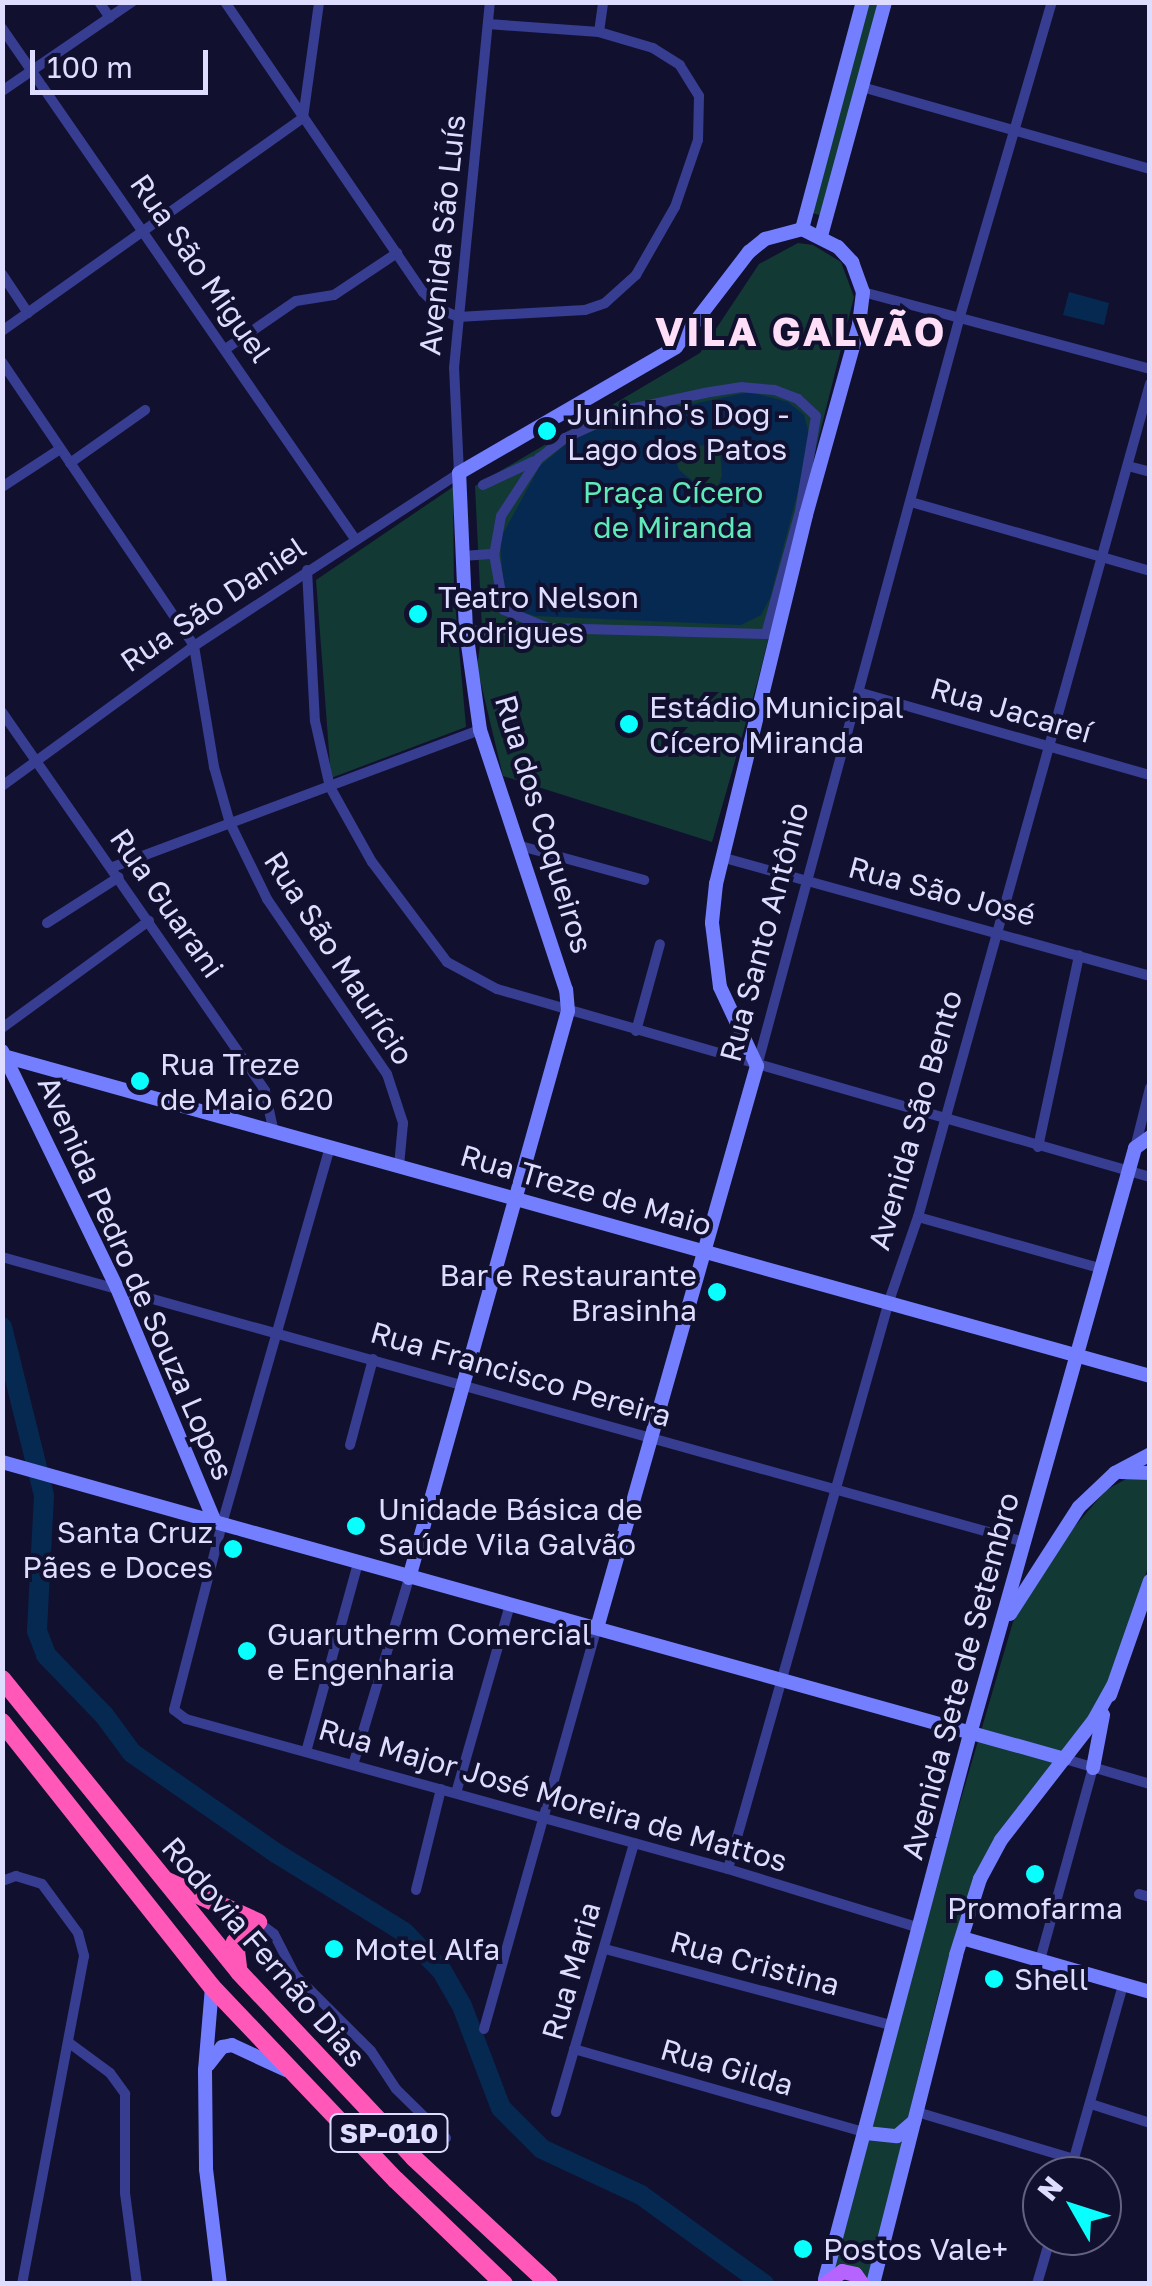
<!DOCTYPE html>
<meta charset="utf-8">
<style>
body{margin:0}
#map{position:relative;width:1152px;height:2286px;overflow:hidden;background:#12102f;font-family:"Golos Text",sans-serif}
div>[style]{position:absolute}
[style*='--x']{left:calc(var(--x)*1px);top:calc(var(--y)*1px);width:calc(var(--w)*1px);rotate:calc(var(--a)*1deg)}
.green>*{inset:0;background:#123934}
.water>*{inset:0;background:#062951}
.river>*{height:20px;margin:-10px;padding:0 10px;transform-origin:10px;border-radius:10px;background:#062951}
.street>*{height:10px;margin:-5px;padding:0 5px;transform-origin:5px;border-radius:5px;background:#373d91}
.secondary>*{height:14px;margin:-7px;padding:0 7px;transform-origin:7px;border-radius:7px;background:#747fff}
.primary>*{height:15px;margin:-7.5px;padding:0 7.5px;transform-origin:7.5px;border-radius:7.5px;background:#b564ff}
.highway>*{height:18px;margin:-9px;padding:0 9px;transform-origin:9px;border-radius:9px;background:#ff58b9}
.dots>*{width:28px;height:28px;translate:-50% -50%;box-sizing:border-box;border:5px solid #12102f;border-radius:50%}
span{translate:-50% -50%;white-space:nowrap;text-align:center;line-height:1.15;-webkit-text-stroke:8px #12102f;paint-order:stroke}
.shield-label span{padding:2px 8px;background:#12102f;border:2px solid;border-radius:8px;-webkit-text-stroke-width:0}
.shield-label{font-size:28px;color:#deddff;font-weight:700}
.street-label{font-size:30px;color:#deddff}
.poi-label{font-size:30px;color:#deddff}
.left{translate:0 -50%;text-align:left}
.right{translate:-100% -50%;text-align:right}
.park-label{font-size:30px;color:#5eeab9}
.district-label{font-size:40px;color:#ffdff7;font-weight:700;letter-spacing:2.5px}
.frame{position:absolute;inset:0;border:5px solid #deddff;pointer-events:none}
.north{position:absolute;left:1022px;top:2156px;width:100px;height:100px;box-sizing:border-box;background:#12102f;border:2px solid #646282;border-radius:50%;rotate:309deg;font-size:28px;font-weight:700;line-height:40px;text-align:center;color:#deddff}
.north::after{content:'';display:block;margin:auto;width:35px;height:45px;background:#09fffe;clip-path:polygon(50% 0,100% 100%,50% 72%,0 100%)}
.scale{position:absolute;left:30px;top:50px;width:178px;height:45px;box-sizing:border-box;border:5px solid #deddff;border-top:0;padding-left:12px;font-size:30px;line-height:35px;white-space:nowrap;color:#deddff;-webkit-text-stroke:8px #12102f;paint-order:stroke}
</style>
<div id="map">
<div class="green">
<div style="clip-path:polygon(869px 3px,880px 3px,823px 216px,812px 213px)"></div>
<div style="clip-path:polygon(798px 243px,813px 245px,841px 262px,854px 297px,758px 680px,712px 842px,503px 776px,477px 667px,482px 630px,475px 486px,700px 353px,759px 264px)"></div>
<div style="clip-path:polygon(453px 487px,454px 591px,466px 727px,331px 778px,316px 580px)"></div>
<div style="clip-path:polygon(1128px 1478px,1149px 1478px,1149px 1563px,1128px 1635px,1097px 1707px,979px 1867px,942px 1980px,868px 2280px,834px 2267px,918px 1945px,1013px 1622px,1064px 1539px,1106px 1490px)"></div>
</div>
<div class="water">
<div style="clip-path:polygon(1069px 292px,1109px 303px,1104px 325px,1063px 315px)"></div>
<div style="clip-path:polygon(evenodd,750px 392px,788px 402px,804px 415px,811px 441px,770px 598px,761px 615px,741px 625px,535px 616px,511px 608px,504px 594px,500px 539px,540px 466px,572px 439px,630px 417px,750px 392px,713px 445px,720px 449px,722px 475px,718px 488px,705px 491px,679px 470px,674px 453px,680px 446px,713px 445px)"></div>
</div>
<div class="river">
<div style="--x:2;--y:1327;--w:174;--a:76"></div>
<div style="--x:44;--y:1496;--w:135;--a:93"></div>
<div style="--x:37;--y:1631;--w:26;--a:69"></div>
<div style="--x:46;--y:1655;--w:83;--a:46"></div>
<div style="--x:104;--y:1715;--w:47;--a:53.6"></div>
<div style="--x:132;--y:1753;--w:175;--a:34.8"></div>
<div style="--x:276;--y:1853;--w:150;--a:31.7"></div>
<div style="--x:404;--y:1932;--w:54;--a:45.7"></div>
<div style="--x:442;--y:1971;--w:40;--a:60.3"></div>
<div style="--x:462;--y:2006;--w:109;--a:69.1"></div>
<div style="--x:501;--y:2108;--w:58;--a:45"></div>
<div style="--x:542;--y:2149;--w:109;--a:24.9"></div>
<div style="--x:641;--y:2195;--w:152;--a:35.9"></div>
</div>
<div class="street">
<div style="--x:99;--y:2;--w:19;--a:55"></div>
<div style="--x:225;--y:2;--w:351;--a:55.7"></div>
<div style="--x:423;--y:292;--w:24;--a:45"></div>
<div style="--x:440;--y:309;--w:20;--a:24"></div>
<div style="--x:458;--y:317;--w:127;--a:-3.2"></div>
<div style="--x:585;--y:310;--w:21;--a:-19"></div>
<div style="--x:605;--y:303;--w:42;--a:-42.1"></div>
<div style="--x:636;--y:275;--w:78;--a:-60.2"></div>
<div style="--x:675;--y:207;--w:71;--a:-71.1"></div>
<div style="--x:698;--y:140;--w:44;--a:-88.7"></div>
<div style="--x:699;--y:96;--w:36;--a:-122"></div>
<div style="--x:680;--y:65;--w:32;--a:-148"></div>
<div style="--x:653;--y:48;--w:56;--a:-163.5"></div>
<div style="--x:599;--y:32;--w:111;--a:-175.9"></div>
<div style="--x:2;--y:28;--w:621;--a:55.36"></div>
<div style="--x:599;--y:32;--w:30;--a:-82"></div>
<div style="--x:862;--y:87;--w:299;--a:15.9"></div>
<div style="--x:2;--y:91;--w:158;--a:-34.4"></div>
<div style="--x:2;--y:274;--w:47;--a:56.3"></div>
<div style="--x:863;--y:292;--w:297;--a:15"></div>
<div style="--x:2;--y:331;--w:369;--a:-35.3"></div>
<div style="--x:303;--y:118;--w:117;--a:-82.1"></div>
<div style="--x:227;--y:348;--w:83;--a:-34.3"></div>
<div style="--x:296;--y:301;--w:38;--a:-9"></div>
<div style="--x:334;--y:295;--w:76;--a:-33.7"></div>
<div style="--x:2;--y:362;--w:343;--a:55.9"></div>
<div style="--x:194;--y:646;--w:123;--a:80.6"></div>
<div style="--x:214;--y:767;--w:58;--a:74.1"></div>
<div style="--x:230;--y:823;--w:85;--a:64"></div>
<div style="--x:267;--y:899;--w:212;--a:55.6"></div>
<div style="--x:387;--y:1074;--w:52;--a:71.9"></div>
<div style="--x:403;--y:1123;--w:43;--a:95.3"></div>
<div style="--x:70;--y:463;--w:92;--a:-35.2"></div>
<div style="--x:1128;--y:466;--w:23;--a:15"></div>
<div style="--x:483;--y:485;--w:56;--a:-25.2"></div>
<div style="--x:2;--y:487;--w:69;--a:-33.2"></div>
<div style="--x:911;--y:502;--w:249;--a:16.1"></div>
<div style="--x:463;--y:556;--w:31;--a:-4"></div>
<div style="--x:307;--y:570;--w:151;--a:87"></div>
<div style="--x:315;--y:721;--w:68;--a:77.2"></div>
<div style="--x:330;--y:787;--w:86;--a:60.8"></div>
<div style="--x:372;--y:862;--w:125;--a:53.1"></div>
<div style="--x:447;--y:962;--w:57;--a:28.4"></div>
<div style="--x:497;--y:989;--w:680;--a:16.06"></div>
<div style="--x:466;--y:631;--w:82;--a:-2.1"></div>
<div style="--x:548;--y:628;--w:218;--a:1.6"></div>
<div style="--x:766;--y:634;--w:128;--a:-74.5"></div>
<div style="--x:800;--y:511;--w:96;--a:-80.4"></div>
<div style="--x:816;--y:416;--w:25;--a:-137"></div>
<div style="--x:798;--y:399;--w:26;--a:-159"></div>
<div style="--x:774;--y:390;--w:32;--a:-175"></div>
<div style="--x:742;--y:387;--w:37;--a:171"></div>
<div style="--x:705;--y:393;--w:81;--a:167.9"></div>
<div style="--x:626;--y:410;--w:67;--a:155.3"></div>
<div style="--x:565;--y:438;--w:33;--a:142"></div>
<div style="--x:539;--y:458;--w:69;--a:123.2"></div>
<div style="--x:501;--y:516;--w:39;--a:100"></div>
<div style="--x:494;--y:554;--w:57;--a:79.9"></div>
<div style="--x:504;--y:610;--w:48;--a:22.2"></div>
<div style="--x:858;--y:692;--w:304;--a:15.9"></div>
<div style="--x:2;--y:712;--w:461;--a:55.2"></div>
<div style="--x:265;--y:1091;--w:40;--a:78"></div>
<div style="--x:2;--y:786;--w:238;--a:-36.1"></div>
<div style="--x:194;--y:646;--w:316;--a:-33.1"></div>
<div style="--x:459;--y:473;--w:105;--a:-92.7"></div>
<div style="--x:454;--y:368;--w:368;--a:-84.4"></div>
<div style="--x:517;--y:845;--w:132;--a:15.4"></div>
<div style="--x:721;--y:857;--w:445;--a:15.5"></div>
<div style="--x:113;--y:867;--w:392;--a:-20.5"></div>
<div style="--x:47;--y:923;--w:85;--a:-32.6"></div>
<div style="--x:2;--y:1028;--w:182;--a:-36.1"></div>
<div style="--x:636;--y:1031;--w:90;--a:-74.6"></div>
<div style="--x:757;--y:1066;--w:777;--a:-74.85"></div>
<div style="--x:960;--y:316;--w:327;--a:-73.7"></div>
<div style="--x:330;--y:1147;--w:392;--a:106"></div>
<div style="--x:222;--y:1524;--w:192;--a:104.5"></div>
<div style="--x:174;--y:1710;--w:15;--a:37"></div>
<div style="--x:186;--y:1719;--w:562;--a:15.47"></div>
<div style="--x:728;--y:1869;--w:201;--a:17.1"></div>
<div style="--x:1038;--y:1147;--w:196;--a:-77.9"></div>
<div style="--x:1135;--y:1148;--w:62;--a:-76"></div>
<div style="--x:918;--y:1217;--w:192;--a:15.7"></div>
<div style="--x:2;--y:1257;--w:1061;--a:15.58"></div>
<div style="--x:350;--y:1445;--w:89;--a:-75"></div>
<div style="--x:306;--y:1752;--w:196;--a:-74.6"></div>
<div style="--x:1065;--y:1759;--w:89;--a:16.4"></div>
<div style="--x:353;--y:1765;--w:195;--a:-73.3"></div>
<div style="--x:456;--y:1793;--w:196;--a:-74"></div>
<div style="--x:728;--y:1869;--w:590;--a:-74.17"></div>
<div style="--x:889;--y:1301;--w:89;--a:-71"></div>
<div style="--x:918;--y:1217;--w:865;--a:-74.44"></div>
<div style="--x:2;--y:1881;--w:15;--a:-20"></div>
<div style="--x:16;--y:1876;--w:27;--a:17"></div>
<div style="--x:42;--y:1884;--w:61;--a:53.7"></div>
<div style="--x:78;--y:1933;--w:24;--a:75"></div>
<div style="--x:84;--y:1956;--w:334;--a:100.7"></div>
<div style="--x:416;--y:1890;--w:104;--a:-76.1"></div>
<div style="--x:1139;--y:1894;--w:11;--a:15"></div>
<div style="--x:258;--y:1922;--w:20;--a:37"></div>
<div style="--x:274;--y:1934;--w:46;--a:62.9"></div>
<div style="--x:295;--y:1975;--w:107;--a:45"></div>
<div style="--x:371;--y:2051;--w:45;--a:56.7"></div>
<div style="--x:396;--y:2089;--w:70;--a:44.4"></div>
<div style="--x:605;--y:1949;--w:299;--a:14.9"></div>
<div style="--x:1040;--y:1960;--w:199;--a:-74.6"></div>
<div style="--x:484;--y:2029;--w:417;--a:-74.3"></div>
<div style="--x:68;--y:2042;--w:52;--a:36.4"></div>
<div style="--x:110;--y:2073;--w:26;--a:54"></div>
<div style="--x:125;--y:2094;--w:99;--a:90"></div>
<div style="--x:125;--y:2193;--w:92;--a:82.5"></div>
<div style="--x:574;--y:2049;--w:304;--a:16"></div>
<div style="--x:1091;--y:2104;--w:62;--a:17.9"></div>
<div style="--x:556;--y:2112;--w:280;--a:-73.8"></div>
<div style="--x:917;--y:2112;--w:164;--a:16.7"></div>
<div style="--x:1069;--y:2176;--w:198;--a:-74.2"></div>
<div style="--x:1037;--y:2284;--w:50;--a:-73.7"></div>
</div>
<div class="secondary">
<div style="--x:802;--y:229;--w:235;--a:-75"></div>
<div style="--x:821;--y:236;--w:243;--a:-74.7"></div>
<div style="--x:2;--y:1051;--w:263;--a:64.1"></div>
<div style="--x:117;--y:1288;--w:254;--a:67.3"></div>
<div style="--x:215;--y:1522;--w:882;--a:15.58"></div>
<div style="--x:7;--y:1057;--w:1187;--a:15.59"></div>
<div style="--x:2;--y:1462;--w:221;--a:15.7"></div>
<div style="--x:1121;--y:1472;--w:29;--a:2"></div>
<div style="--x:409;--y:1578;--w:589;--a:-74.34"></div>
<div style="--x:568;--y:1011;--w:21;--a:-95"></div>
<div style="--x:566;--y:990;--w:274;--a:-108.3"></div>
<div style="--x:480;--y:730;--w:100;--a:-98"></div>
<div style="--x:466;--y:631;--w:158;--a:-92.5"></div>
<div style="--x:459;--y:473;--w:251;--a:-30.1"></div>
<div style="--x:676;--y:347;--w:120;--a:-52.5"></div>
<div style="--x:749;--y:252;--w:21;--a:-39"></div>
<div style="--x:765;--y:239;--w:38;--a:-15"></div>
<div style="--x:802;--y:229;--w:40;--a:26.6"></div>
<div style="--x:838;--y:247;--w:21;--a:47"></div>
<div style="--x:852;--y:262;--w:32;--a:70"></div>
<div style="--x:863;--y:292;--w:33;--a:97"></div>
<div style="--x:859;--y:325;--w:197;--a:105.6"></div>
<div style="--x:806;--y:515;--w:380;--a:103.7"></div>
<div style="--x:716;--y:884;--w:39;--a:96"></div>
<div style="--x:712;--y:923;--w:64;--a:82.9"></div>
<div style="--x:720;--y:987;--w:87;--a:64.9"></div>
<div style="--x:757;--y:1066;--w:584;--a:105.89"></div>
<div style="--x:1010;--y:1614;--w:127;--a:-57.2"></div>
<div style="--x:1079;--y:1507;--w:50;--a:-43.4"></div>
<div style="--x:1115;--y:1473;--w:40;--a:-28"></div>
<div style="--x:1110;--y:1695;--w:121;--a:-70.7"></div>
<div style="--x:1093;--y:1768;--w:54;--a:-79.3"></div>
<div style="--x:962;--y:1938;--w:196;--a:16"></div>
<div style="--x:212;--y:1987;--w:83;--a:94.8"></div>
<div style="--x:205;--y:2070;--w:99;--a:89.4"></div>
<div style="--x:206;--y:2169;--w:116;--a:83.1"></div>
<div style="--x:208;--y:2065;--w:23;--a:-52"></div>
<div style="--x:222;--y:2047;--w:10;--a:-11"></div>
<div style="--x:232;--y:2045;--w:60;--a:24.8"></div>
<div style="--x:866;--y:2133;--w:31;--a:6"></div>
<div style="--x:897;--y:2136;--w:23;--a:-41"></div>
<div style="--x:825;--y:2279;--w:564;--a:-75.1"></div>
<div style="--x:970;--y:1734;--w:609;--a:-74.27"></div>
<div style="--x:1135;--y:1148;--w:19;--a:-36"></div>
<div style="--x:873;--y:2284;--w:339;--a:-75.8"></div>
<div style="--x:956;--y:1955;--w:80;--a:-72.5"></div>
<div style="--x:980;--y:1879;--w:44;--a:-61.7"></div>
<div style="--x:1001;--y:1840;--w:152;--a:-52.2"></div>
<div style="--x:1094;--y:1720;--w:39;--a:-61"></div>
</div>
<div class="primary">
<div style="--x:824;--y:2284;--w:22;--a:-36"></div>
<div style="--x:842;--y:2271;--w:13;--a:13"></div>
<div style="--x:855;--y:2274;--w:12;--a:55"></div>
</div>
<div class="highway">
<div style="--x:2;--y:1679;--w:377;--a:51"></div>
<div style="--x:239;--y:1972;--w:255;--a:46.7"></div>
<div style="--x:414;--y:2158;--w:185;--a:43"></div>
<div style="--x:2;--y:1722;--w:338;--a:51.6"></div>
<div style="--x:212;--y:1987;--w:267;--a:46.4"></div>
<div style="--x:396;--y:2180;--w:150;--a:43.9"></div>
<div style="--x:167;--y:1881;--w:100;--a:24.3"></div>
<div style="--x:238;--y:1967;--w:25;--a:-97"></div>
<div style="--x:235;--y:1942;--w:30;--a:-41"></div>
</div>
<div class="dots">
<div style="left:547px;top:431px;background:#09fffe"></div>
<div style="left:418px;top:614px;background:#09fffe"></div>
<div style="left:629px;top:724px;background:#09fffe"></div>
<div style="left:140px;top:1081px;background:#09fffe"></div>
<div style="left:717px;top:1292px;background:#09fffe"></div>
<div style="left:356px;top:1526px;background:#09fffe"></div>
<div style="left:233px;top:1549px;background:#09fffe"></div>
<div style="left:247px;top:1651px;background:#09fffe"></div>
<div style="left:1035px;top:1874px;background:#09fffe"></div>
<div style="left:334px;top:1949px;background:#09fffe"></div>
<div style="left:994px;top:1979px;background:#09fffe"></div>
<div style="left:803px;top:2249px;background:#09fffe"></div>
</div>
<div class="shield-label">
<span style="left:389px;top:2133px">SP-010</span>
</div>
<div class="street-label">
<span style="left:442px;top:235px;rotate:-84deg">Avenida São Luís</span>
<span style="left:201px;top:268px;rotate:55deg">Rua São Miguel</span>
<span style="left:213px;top:604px;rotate:-34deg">Rua São Daniel</span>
<span style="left:1011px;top:710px;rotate:16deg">Rua Jacareí</span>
<span style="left:544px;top:824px;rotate:73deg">Rua dos Coqueiros</span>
<span style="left:942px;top:891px;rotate:15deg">Rua São José</span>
<span style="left:167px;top:903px;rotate:55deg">Rua Guarani</span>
<span style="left:764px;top:932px;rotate:-75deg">Rua Santo Antônio</span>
<span style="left:339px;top:958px;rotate:57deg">Rua São Maurício</span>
<span style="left:915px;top:1120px;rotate:-74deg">Avenida São Bento</span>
<span style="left:586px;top:1190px;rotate:16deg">Rua Treze de Maio</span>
<span style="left:136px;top:1278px;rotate:66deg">Avenida Pedro de Souza Lopes</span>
<span style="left:521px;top:1374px;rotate:16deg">Rua Francisco Pereira</span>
<span style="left:960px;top:1676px;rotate:-75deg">Avenida Sete de Setembro</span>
<span style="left:553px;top:1795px;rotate:16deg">Rua Major José Moreira de Mattos</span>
<span style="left:264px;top:1952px;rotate:49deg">Rodovia Fernão Dias</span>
<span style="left:755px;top:1963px;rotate:15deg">Rua Cristina</span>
<span style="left:571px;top:1971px;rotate:-74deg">Rua Maria</span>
<span style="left:727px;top:2067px;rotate:16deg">Rua Gilda</span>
</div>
<div class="poi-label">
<span class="left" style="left:567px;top:431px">Juninho's Dog -<br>Lago dos Patos</span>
<span class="left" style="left:438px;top:614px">Teatro Nelson<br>Rodrigues</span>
<span class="left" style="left:649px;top:724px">Estádio Municipal<br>Cícero Miranda</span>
<span class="left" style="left:160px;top:1081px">Rua Treze<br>de Maio 620</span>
<span class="right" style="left:697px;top:1292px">Bar e Restaurante<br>Brasinha</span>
<span class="left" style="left:378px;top:1526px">Unidade Básica de<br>Saúde Vila Galvão</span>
<span class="right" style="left:213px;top:1549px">Santa Cruz<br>Pães e Doces</span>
<span class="left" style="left:267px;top:1651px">Guarutherm Comercial<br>e Engenharia</span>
<span style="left:1035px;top:1908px">Promofarma</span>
<span class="left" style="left:354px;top:1949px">Motel Alfa</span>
<span class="left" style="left:1014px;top:1979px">Shell</span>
<span class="left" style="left:823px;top:2249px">Postos Vale+</span>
</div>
<div class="park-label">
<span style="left:673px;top:509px">Praça Cícero<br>de Miranda</span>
</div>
<div class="district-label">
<span style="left:801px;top:331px">VILA GALVÃO</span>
</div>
<div class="frame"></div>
<div class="north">N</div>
<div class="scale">100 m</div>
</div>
